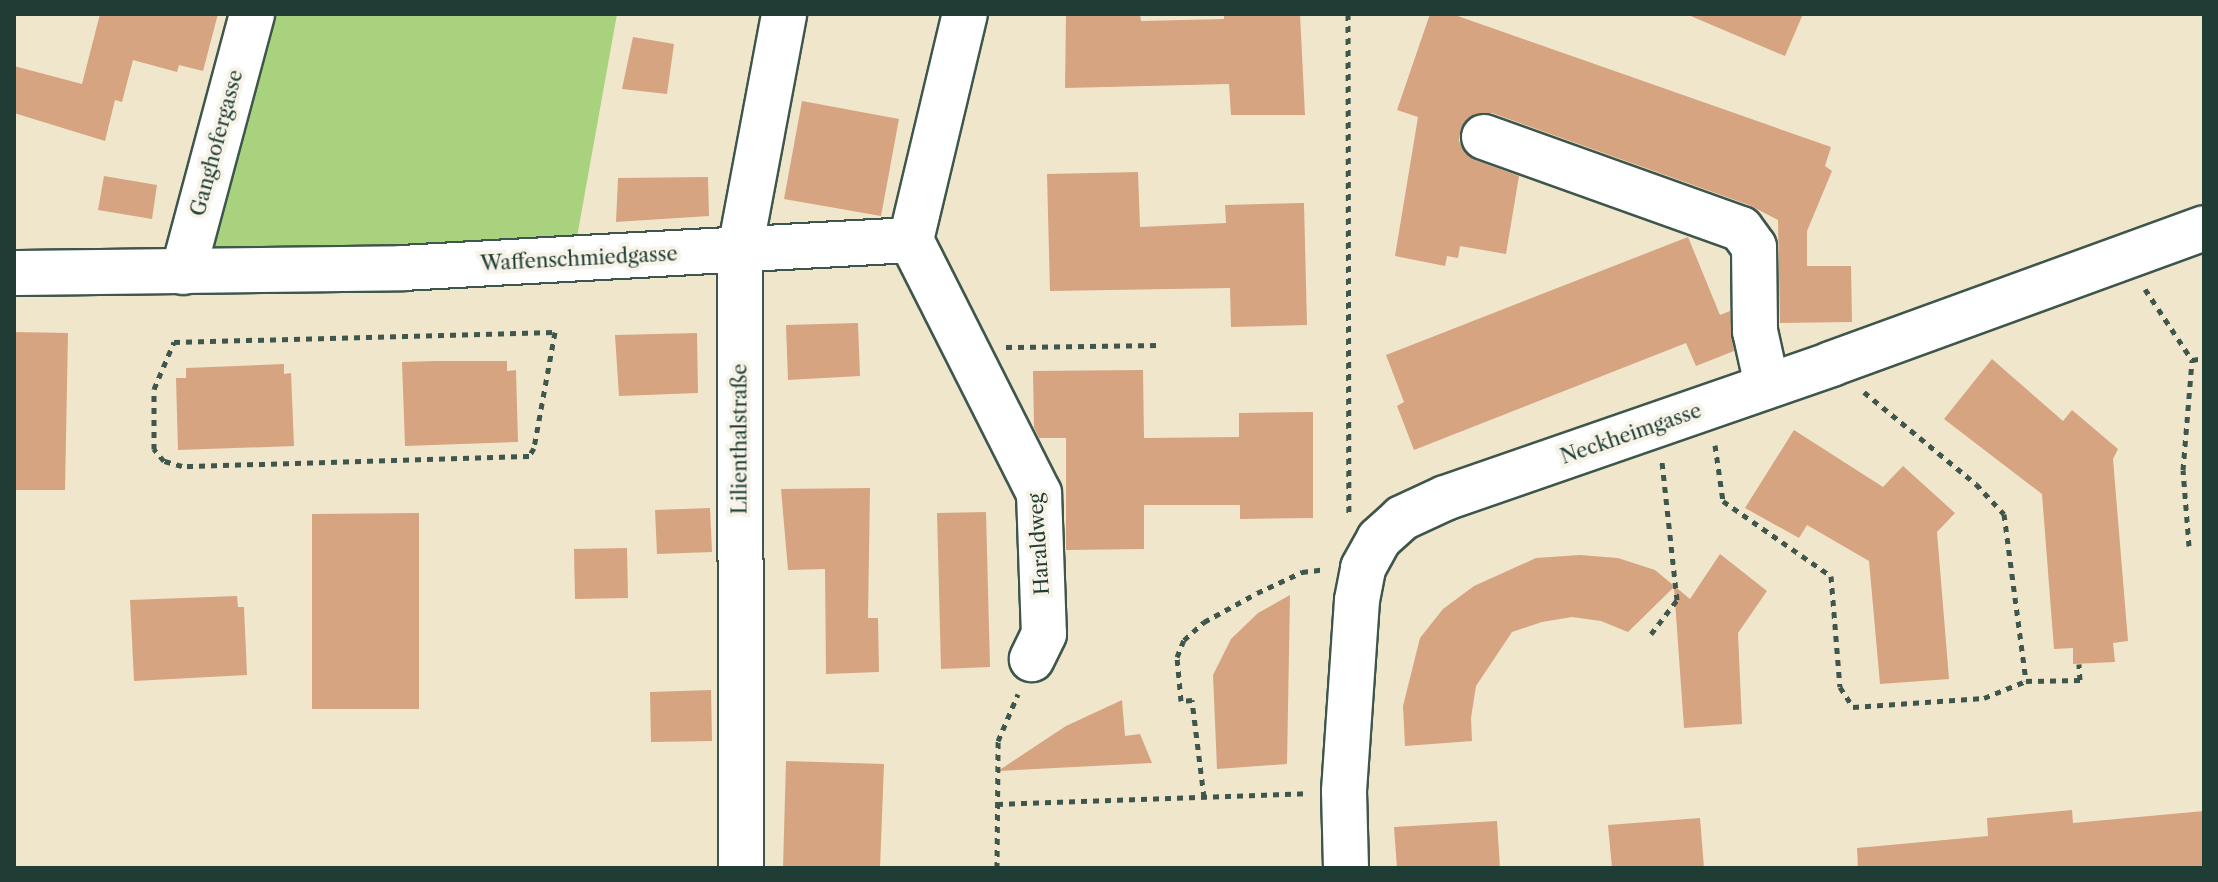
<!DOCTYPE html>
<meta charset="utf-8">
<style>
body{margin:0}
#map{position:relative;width:2218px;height:882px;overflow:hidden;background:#f0e6cc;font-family:"Libre Caslon Text",serif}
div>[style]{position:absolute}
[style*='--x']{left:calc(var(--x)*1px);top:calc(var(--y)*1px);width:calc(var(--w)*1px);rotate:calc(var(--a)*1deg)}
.green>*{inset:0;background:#a9d27e}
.building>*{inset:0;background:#d6a481}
.path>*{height:5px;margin-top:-2.5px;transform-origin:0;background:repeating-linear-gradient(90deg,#3e564b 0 6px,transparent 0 12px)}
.roads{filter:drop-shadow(2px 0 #3e564b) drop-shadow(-2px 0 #3e564b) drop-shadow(0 2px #3e564b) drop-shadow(0 -2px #3e564b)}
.minor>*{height:44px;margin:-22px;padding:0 22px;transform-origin:22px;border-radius:22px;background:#fff}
span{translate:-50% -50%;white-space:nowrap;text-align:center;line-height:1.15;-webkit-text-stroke:8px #f7f3e8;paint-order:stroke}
.street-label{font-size:20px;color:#1f3d34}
.frame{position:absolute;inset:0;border:16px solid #1f3d34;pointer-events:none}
</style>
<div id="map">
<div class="green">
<div style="clip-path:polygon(271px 14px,617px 14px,577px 237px,493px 251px,196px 247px)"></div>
</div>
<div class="building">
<div style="clip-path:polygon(100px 14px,218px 14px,203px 71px,179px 65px,177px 72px,133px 60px,122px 102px,115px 100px,105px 141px,14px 113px,14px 66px,82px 84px)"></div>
<div style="clip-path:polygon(1066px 14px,1140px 14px,1141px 21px,1224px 19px,1224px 14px,1300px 14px,1305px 115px,1231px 115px,1229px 84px,1065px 88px)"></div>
<div style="clip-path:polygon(1430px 14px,1452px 14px,1831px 147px,1825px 166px,1832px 171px,1807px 231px,1807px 266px,1851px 266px,1852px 322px,1780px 323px,1778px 220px,1749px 205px,1492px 113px,1479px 113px,1467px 119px,1461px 128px,1459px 141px,1465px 153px,1475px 160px,1519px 176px,1506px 254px,1460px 246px,1458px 258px,1447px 256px,1445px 266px,1395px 256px,1418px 117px,1397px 110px)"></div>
<div style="clip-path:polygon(1686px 14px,1803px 14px,1785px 56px)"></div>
<div style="clip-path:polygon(633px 37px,674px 44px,667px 94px,622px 89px)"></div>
<div style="clip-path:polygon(802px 101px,899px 119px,881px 216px,784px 199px)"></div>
<div style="clip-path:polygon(1138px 172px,1140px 227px,1226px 223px,1225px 205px,1304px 203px,1307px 325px,1231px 327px,1230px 288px,1050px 291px,1047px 174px)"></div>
<div style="clip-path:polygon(104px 176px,157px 185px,152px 219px,98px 210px)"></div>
<div style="clip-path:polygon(708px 177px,709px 216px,616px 222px,618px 178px)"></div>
<div style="clip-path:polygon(1688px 237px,1720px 315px,1730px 311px,1734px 351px,1696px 366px,1686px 343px,1414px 450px,1397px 406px,1404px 402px,1386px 355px)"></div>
<div style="clip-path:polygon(858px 323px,860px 376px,788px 380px,786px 325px)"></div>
<div style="clip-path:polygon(14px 332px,68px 333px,65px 490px,14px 490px)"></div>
<div style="clip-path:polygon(697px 333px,698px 393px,619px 396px,615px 335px)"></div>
<div style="clip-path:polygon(1992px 359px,2063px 421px,2072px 410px,2118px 449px,2113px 459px,2128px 641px,2113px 643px,2115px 662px,2073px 664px,2073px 648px,2054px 649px,2042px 494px,1944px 419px)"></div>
<div style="clip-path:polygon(437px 361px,507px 361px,507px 371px,516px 370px,518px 442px,405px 446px,402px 362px)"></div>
<div style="clip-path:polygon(284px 364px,284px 374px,291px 373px,294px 446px,178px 450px,176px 378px,186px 378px,186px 368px)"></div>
<div style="clip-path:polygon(1143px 370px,1144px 438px,1239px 437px,1239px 413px,1313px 412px,1313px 518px,1240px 519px,1240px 505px,1144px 505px,1144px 549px,1066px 550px,1066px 438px,1039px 438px,1034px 427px,1033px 371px)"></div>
<div style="clip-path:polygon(1794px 430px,1883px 487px,1903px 466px,1955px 513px,1937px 532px,1949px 679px,1880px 684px,1869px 561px,1807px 525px,1799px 538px,1745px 508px)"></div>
<div style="clip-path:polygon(870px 488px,868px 618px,878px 618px,879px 672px,826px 674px,825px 569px,788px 570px,781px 489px)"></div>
<div style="clip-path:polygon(710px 508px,712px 552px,657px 554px,655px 510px)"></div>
<div style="clip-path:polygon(986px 512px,990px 667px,941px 669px,937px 513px)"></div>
<div style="clip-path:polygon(419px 513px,419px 709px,312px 709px,312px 514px)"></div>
<div style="clip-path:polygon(627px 548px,628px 598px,575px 599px,574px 549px)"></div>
<div style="clip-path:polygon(1720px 554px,1767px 591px,1738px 633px,1742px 724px,1684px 728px,1674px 587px,1628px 632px,1601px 621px,1572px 617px,1542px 622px,1512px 632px,1476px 686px,1471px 718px,1472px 741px,1405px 746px,1403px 706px,1420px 638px,1443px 609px,1474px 586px,1536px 558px,1580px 555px,1618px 558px,1655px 570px,1690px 599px)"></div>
<div style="clip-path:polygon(1290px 595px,1287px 764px,1217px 769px,1213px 675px,1231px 639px,1258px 613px)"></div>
<div style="clip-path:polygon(237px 596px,238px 607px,244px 607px,247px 675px,134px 681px,130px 600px)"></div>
<div style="clip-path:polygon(711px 690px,712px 741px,651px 742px,650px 692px)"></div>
<div style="clip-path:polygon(1122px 700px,1125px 736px,1140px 734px,1152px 763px,998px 771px,1066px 726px)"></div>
<div style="clip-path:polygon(786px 761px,884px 764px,880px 868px,783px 868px)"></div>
<div style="clip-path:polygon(2072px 810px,2073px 823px,2204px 811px,2204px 868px,1858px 868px,1857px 848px,1988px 836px,1987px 818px)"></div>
<div style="clip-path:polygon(1700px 818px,1704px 868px,1612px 868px,1608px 825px)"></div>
<div style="clip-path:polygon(1497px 821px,1500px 868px,1397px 868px,1394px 827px)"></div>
</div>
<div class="path">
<div style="--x:1348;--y:14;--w:499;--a:89.9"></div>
<div style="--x:2145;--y:289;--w:85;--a:56.5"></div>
<div style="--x:2192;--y:360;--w:12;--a:-9"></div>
<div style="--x:555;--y:332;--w:118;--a:100.3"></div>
<div style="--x:534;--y:448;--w:9;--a:122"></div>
<div style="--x:529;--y:456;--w:347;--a:178.3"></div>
<div style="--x:182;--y:466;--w:19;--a:-164"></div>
<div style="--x:164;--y:461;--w:16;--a:-130"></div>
<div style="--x:154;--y:449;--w:60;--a:-90"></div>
<div style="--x:154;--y:389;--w:51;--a:-66.9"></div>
<div style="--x:174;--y:342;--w:381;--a:-1.5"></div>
<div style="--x:1006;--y:347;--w:154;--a:-0.7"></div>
<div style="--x:1864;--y:392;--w:145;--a:39.4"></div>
<div style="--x:1976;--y:484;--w:41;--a:47"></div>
<div style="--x:2004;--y:514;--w:168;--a:82.5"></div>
<div style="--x:1715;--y:445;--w:57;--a:81.9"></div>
<div style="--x:1723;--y:501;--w:131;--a:34.8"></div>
<div style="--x:1831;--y:576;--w:111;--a:85.4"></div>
<div style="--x:1840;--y:687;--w:24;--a:57"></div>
<div style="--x:1853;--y:707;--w:131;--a:-3.9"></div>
<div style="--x:1984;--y:698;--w:45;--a:-22"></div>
<div style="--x:2026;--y:681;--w:54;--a:-1.1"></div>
<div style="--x:2080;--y:680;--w:16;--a:-94"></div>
<div style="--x:2189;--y:546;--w:76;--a:-94.5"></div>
<div style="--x:2183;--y:470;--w:110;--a:-85.3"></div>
<div style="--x:1651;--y:634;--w:43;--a:-52.6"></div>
<div style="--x:1677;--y:600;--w:139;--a:-96.2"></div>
<div style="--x:1204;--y:797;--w:98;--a:-97.1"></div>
<div style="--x:1192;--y:700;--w:11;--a:175"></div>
<div style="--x:1181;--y:701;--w:44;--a:-95.2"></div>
<div style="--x:1177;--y:657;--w:18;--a:-68"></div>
<div style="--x:1184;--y:640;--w:27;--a:-42"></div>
<div style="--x:1204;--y:622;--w:60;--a:-28.7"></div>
<div style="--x:1257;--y:593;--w:50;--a:-25"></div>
<div style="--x:1302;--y:572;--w:23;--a:-7"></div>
<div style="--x:997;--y:804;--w:310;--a:-2"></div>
<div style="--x:997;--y:868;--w:127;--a:-89.5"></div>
<div style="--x:998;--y:741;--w:51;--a:-66.9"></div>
</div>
<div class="roads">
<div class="minor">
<div style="--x:1484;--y:137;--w:273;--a:19.7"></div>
<div style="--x:1741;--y:229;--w:22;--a:54"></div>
<div style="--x:1754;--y:247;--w:84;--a:89.3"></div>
<div style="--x:1755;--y:331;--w:55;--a:77.5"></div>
<div style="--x:911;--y:240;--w:284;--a:63.2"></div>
<div style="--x:1039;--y:493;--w:141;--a:88"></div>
<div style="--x:1044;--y:634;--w:28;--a:116"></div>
<div style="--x:911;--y:240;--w:232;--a:-76.6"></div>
<div style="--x:183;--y:272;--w:267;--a:-75"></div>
<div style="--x:14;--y:273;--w:388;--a:-0.7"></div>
<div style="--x:402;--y:268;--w:510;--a:-3.15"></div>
<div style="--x:741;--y:868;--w:618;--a:-90.09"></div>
<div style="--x:740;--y:250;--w:240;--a:-79.4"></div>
<div style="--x:1346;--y:868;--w:77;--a:-91.5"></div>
<div style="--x:1344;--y:791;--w:191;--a:-86.1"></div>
<div style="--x:1357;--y:600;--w:33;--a:-79"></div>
<div style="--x:1363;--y:568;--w:33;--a:-61"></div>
<div style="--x:1379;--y:539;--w:31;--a:-42"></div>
<div style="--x:1402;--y:518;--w:47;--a:-24.9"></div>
<div style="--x:1445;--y:498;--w:409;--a:-19.1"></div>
<div style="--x:1831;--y:364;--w:397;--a:-20"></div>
</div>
</div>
<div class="street-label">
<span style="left:217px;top:143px;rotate:-75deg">Ganghofergasse</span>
<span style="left:579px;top:259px;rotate:-3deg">Waffenschmiedgasse</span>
<span style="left:1631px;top:434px;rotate:-19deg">Neckheimgasse</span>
<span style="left:740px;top:439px;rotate:-90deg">Lilienthalstraße</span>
<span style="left:1039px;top:544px;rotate:-94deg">Haraldweg</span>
</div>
<div class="frame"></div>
</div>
